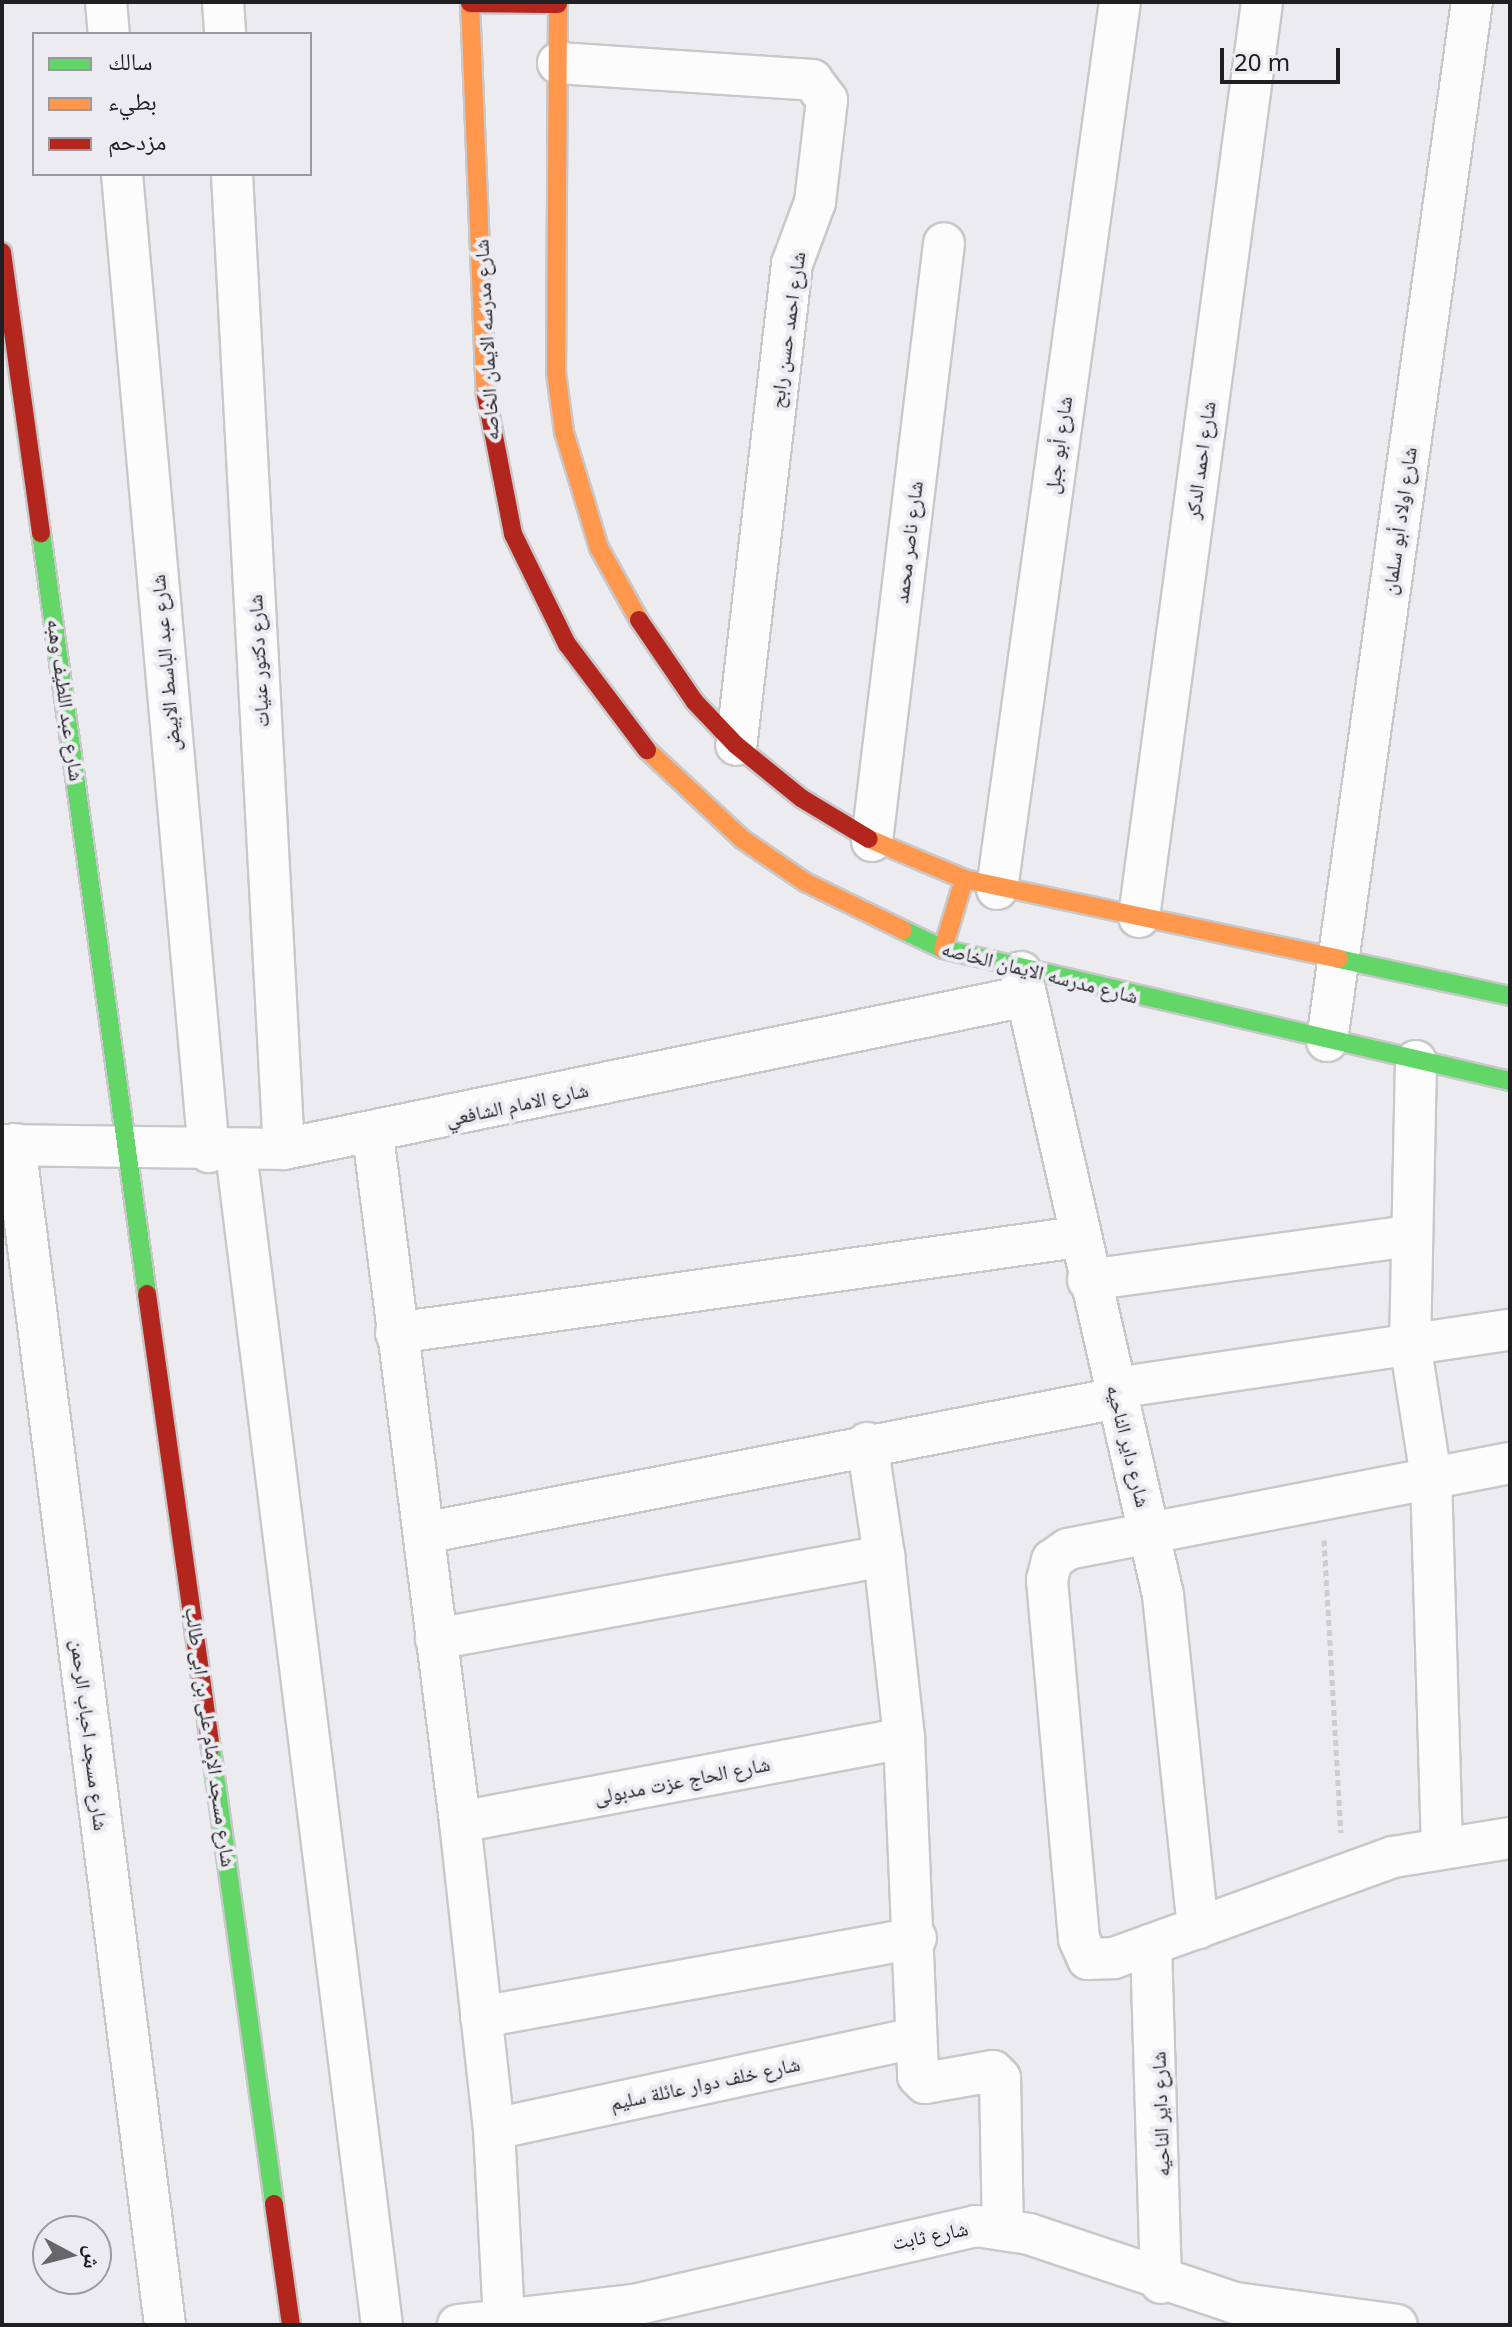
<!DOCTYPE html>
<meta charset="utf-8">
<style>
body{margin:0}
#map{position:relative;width:1512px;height:2327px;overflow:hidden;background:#ececf0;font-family:"Noto Sans","Noto Naskh Arabic",sans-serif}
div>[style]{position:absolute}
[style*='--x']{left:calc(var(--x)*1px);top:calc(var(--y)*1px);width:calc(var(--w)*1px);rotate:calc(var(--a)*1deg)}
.path>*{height:5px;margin-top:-2.5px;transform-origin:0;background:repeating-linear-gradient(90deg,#cdcdce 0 6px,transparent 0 10px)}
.roads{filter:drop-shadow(2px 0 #c8c8cb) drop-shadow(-2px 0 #c8c8cb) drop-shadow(0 2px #c8c8cb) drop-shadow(0 -2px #c8c8cb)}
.street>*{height:40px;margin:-20px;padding:0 20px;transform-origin:20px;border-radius:20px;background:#fcfcfd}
.fast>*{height:18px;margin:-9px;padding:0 9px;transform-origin:9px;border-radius:9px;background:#63d668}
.slow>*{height:18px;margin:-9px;padding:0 9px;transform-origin:9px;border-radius:9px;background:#ff974d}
.jam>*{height:18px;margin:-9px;padding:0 9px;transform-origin:9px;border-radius:9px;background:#b3261e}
span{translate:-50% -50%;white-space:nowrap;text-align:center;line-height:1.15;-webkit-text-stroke:8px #ebebf1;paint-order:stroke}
.street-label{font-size:20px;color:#202022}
.frame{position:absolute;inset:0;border:4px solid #202022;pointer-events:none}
.legend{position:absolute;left:32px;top:32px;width:280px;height:144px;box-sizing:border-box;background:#ebebf1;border:2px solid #9a9a9e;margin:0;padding:10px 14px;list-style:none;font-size:24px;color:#202022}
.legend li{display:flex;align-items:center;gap:16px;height:40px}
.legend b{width:40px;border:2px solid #9a9a9e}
.north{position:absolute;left:32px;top:2215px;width:80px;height:80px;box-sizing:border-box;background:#ebebf1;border:2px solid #9a9a9e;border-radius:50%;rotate:97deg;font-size:22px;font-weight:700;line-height:32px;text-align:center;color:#202022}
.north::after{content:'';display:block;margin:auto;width:28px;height:36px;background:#67676a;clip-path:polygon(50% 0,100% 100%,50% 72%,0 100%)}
.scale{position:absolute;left:1220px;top:48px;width:120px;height:36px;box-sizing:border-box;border:4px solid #202022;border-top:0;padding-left:10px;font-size:24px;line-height:28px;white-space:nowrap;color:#202022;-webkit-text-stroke:6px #ebebf1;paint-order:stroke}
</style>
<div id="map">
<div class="path">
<div style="--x:1324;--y:1540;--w:293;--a:86.7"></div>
</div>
<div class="roads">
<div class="street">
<div style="--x:106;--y:2;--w:32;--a:85"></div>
<div style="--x:223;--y:2;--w:32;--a:86"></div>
<div style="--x:558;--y:63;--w:255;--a:3.8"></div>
<div style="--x:812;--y:80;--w:25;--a:53"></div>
<div style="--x:827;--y:100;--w:103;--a:96.7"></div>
<div style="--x:815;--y:202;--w:66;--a:110.4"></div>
<div style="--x:792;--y:264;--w:484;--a:96.6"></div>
<div style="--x:122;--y:174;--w:982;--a:84.92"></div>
<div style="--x:232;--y:174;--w:976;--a:86.95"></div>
<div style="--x:872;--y:841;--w:602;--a:-83.13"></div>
<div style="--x:997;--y:889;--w:895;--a:-82.11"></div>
<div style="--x:1139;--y:917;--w:923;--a:-82.34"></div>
<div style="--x:1021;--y:972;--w:639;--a:77.16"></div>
<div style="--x:1163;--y:1595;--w:335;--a:84"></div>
<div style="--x:1327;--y:1041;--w:1049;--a:-82.06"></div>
<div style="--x:1416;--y:1061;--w:282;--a:91.2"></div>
<div style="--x:1410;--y:1343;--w:136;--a:81.1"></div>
<div style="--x:1431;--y:1477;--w:368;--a:88.3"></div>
<div style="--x:373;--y:1135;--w:692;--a:82.78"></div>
<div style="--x:460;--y:1822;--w:309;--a:83.7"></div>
<div style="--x:494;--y:2129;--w:192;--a:87"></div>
<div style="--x:15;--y:1144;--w:1190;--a:82.76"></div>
<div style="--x:2;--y:1145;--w:282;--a:0.8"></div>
<div style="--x:284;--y:1149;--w:758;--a:-11.65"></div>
<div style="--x:236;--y:1152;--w:1182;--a:82.91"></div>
<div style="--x:1088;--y:1280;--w:324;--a:-7.8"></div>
<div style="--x:396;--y:1333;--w:688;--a:-8.02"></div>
<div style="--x:1115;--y:1388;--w:399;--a:-8.4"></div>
<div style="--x:867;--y:1443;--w:114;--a:81.4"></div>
<div style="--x:1510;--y:1463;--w:450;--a:169"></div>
<div style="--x:1068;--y:1549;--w:19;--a:145"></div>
<div style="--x:1052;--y:1560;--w:21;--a:104"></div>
<div style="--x:1047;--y:1580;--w:360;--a:84.9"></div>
<div style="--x:1079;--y:1939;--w:22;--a:66"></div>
<div style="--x:1088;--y:1959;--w:26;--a:-2"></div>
<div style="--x:1114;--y:1958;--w:297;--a:-19.9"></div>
<div style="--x:1393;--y:1857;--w:119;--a:-9.2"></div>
<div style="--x:424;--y:1533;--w:706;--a:-11.02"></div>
<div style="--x:436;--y:1639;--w:456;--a:-10.5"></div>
<div style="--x:884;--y:1556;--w:183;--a:83.7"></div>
<div style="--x:904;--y:1738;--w:338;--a:87.6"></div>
<div style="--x:918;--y:2076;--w:10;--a:45"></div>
<div style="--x:925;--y:2083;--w:69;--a:-10"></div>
<div style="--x:993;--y:2071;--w:10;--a:45"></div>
<div style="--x:1000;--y:2078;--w:150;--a:88.9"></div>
<div style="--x:460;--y:1822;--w:452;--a:-10.7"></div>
<div style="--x:1151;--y:1945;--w:338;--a:88.3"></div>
<div style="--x:481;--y:2017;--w:442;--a:-10.3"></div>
<div style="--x:494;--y:2129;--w:432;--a:-12.2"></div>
<div style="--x:458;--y:2325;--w:177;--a:-6.5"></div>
<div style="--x:634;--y:2305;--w:351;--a:-13"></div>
<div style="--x:976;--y:2226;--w:54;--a:8.6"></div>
<div style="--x:1029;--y:2234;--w:217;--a:18.5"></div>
<div style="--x:1235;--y:2303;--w:163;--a:7.7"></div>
</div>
<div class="fast">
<div style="--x:41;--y:533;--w:768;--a:82.07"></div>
<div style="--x:903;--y:930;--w:44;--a:25.4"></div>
<div style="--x:943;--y:949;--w:582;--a:13.11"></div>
<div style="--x:1339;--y:959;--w:175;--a:12.2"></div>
<div style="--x:211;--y:1748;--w:460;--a:82.1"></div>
</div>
<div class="slow">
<div style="--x:470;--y:2;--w:393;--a:87.7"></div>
<div style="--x:558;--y:2;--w:370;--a:90.3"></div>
<div style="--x:556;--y:372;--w:61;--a:82.4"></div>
<div style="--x:564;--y:432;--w:121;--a:73.2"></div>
<div style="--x:599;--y:548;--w:82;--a:60.9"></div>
<div style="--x:647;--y:750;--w:130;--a:43.1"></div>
<div style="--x:742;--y:839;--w:76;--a:34.3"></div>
<div style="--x:805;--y:882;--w:109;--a:26.1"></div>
<div style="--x:869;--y:839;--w:103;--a:22.8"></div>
<div style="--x:964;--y:879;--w:383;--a:12"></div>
<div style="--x:943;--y:949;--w:73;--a:-73.3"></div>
</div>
<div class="jam">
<div style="--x:470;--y:3;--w:88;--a:0.7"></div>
<div style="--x:2;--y:252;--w:284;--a:82.1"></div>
<div style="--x:486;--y:395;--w:142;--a:79"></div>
<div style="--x:513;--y:534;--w:123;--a:63.9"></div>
<div style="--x:567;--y:644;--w:133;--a:53"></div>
<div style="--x:639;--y:620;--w:99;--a:55.7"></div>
<div style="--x:695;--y:702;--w:59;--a:46.4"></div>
<div style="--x:736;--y:745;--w:84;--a:39.2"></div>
<div style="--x:801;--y:798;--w:79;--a:31.1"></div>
<div style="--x:147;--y:1294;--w:458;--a:82"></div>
<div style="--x:274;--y:2204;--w:122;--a:82"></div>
</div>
</div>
<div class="street-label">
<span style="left:787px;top:330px;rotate:-82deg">شارع احمد حسن رابح</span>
<span style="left:486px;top:340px;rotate:-93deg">شارع مدرسه الايمان الخاصه</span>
<span style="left:1058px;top:445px;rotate:-82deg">شارع أبو جبل</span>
<span style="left:1200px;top:460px;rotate:-82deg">شارع احمد الدكر</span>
<span style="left:1399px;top:521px;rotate:-82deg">شارع اولاد أبو سلمان</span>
<span style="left:908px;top:542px;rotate:-83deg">شارع ناصر محمد</span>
<span style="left:258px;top:661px;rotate:-93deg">شارع دكتور عنيات</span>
<span style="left:165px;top:663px;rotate:-95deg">شارع عبد الباسط الابيض</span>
<span style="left:66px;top:700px;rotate:82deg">شارع عبد اللطيف وهبه</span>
<span style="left:1040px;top:972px;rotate:14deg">شارع مدرسه الايمان الخاصه</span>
<span style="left:517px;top:1104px;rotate:-12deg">شارع الامام الشافعي</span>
<span style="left:1129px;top:1446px;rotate:76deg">شارع داير الناحيه</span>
<span style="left:90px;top:1735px;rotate:83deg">شارع مسجد احباب الرحمن</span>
<span style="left:211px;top:1737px;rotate:82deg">شارع مسجد الإمام على بن ابى طالب</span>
<span style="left:682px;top:1780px;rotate:-11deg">شارع الحاج عزت مدبولى</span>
<span style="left:705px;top:2083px;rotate:-12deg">شارع خلف دوار عائلة سليم</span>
<span style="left:1160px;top:2114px;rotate:-92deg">شارع داير الناحيه</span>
<span style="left:930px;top:2235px;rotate:-11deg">شارع ثابت</span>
</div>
<div class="frame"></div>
<ul class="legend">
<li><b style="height:10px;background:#63d668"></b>سالك</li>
<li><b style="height:10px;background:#ff974d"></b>بطيء</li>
<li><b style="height:10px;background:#b3261e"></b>مزدحم</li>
</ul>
<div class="north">ش</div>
<div class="scale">20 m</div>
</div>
